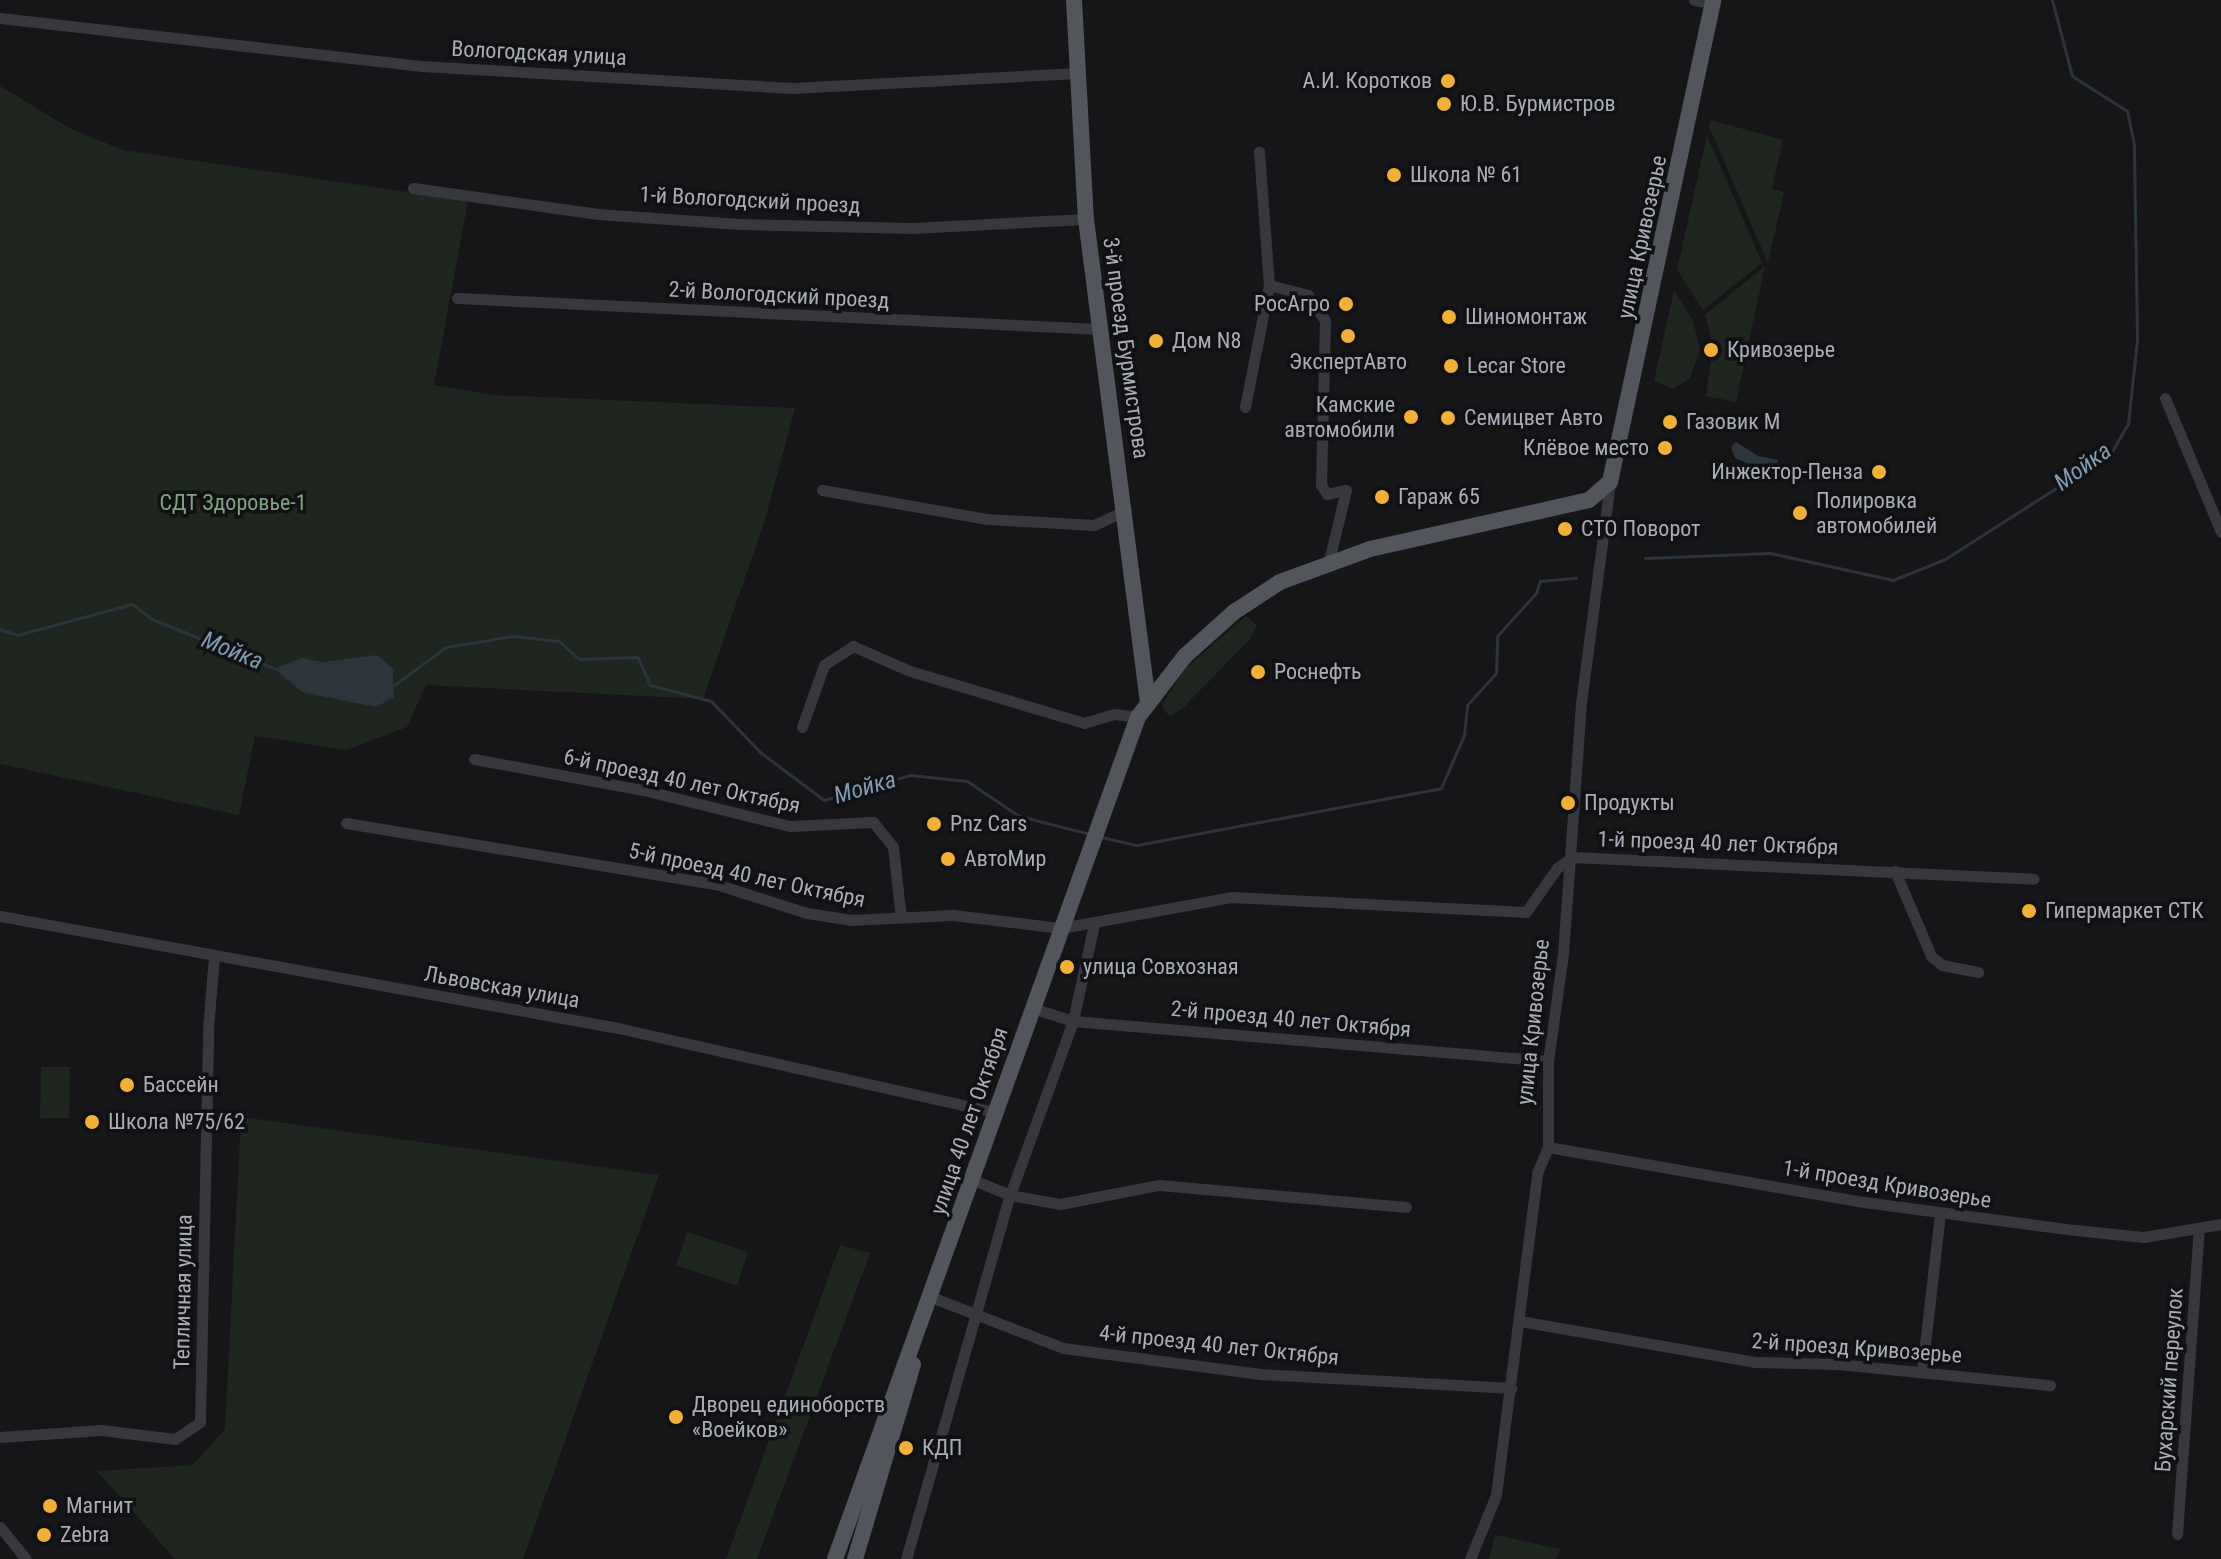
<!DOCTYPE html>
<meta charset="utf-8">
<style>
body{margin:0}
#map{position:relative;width:2221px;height:1559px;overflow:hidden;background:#161618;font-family:"Roboto Condensed",sans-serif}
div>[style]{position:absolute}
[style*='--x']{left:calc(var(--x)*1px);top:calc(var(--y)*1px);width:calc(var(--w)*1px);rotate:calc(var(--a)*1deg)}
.green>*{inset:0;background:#1e261f}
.water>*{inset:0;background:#2c353c}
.stream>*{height:3px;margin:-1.5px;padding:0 1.5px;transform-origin:1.5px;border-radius:1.5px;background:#2c353c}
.minor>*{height:11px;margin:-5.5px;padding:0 5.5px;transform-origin:5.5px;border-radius:5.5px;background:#37383d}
.primary>*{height:16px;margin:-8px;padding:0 8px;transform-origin:8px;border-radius:8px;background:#53555c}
.dots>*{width:22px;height:22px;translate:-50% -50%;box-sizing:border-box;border:4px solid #111113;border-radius:50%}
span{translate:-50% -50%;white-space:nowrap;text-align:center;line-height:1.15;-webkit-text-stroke:7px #111113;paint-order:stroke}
.street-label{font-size:22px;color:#a8adb8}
.poi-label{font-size:22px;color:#a8adb8}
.right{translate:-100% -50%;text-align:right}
.left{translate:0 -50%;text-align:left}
.park-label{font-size:22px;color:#7fa381}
.water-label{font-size:24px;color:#7f9bb3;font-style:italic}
</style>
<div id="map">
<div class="green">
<div style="clip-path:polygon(0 86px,71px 129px,123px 150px,468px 201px,434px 385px,494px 395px,795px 408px,765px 520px,703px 699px,426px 685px,407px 727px,347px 750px,255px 736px,239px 815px,0 764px)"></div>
<div style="clip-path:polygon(1711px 120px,1783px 140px,1772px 189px,1784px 192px,1768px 263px,1709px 126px)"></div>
<div style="clip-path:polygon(1707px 135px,1762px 263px,1703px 310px,1677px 270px)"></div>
<div style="clip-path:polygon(1765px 266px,1736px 402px,1706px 396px,1713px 346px,1705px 315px)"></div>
<div style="clip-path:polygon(1674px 290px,1693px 321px,1700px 350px,1690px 378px,1673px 389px,1654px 381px)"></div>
<div style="clip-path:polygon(1246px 616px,1257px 625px,1250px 639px,1184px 707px,1171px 716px,1165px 712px,1162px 704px,1186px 668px)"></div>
<div style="clip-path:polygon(41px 1067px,70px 1067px,69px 1118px,40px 1118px)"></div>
<div style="clip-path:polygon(241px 1117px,659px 1175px,523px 1559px,175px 1559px,97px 1471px,193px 1465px,225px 1429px)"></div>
<div style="clip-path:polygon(687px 1232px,748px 1252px,737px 1286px,676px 1265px)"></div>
<div style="clip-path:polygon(840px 1245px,870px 1253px,757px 1559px,726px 1559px)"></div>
<div style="clip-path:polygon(1495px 1535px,1561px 1549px,1555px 1559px,1489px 1559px)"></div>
</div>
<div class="water">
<div style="clip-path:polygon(1736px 442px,1758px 456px,1778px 460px,1774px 478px,1755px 474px,1751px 465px,1735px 458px,1731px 447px)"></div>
<div style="clip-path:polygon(377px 655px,393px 669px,394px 697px,376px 707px,302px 692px,275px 669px,301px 658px,322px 662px)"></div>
</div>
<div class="stream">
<div style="--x:1645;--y:558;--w:125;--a:-2.3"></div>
<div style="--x:1770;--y:553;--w:126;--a:12.4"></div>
<div style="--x:1893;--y:580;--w:56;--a:-22"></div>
<div style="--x:1945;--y:559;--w:197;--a:-32.6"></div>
<div style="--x:2111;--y:453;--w:34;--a:-60"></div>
<div style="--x:2128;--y:424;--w:84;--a:-83.9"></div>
<div style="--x:2137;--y:340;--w:196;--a:-90.9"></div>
<div style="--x:2134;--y:144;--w:34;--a:-102"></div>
<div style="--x:2127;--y:111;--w:65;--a:-147.5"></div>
<div style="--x:2072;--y:76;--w:79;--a:-104.7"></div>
<div style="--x:0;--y:629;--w:18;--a:19"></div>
<div style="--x:17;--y:635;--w:119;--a:-15.1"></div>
<div style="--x:132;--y:604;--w:25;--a:37"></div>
<div style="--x:152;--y:619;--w:134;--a:22"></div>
<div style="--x:390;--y:688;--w:69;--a:-36.2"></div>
<div style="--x:446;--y:647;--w:68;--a:-9.3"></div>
<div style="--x:513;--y:636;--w:46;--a:6.2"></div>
<div style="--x:559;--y:641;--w:27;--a:42"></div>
<div style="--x:579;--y:659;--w:59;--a:-1.9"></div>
<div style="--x:638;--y:657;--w:30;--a:67"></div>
<div style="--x:650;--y:685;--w:63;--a:14.7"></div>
<div style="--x:711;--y:701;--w:72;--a:46.1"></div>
<div style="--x:761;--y:753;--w:79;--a:36.7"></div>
<div style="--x:824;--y:800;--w:90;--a:-16.2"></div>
<div style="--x:910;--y:775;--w:57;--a:6"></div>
<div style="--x:967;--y:781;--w:63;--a:33.9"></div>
<div style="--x:1019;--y:816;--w:73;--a:14.2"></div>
<div style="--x:1101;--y:837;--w:37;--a:13"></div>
<div style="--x:1137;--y:845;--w:309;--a:-10.6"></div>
<div style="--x:1441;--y:788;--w:58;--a:-66.5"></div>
<div style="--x:1464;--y:735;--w:30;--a:-84"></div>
<div style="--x:1467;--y:705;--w:43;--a:-47.8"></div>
<div style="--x:1496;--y:673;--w:37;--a:-88"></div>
<div style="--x:1497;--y:636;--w:58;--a:-47.8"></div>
<div style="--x:1536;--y:593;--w:13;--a:-72"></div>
<div style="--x:1540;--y:581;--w:36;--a:-5"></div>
</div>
<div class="minor">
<div style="--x:1694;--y:0;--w:18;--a:9"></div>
<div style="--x:0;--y:18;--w:425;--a:6.5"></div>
<div style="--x:422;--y:66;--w:371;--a:3.4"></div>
<div style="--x:792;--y:88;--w:286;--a:-3"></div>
<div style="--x:413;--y:188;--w:187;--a:8"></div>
<div style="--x:598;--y:214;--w:142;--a:4"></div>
<div style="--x:740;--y:224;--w:172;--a:1.3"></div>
<div style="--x:912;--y:228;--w:174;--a:-3"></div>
<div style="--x:1269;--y:285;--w:40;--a:14.4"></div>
<div style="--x:1308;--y:295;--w:30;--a:56"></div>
<div style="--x:1325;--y:320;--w:165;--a:91.4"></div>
<div style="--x:1321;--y:485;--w:11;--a:56"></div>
<div style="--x:1327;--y:494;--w:19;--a:-12"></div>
<div style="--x:1346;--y:490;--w:73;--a:103.5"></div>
<div style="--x:457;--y:298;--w:644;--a:2.76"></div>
<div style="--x:2165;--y:398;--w:145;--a:67.3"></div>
<div style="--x:1245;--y:407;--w:124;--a:-78.9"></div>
<div style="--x:1269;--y:285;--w:134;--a:-94.3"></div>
<div style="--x:822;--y:490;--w:168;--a:10"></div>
<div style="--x:987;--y:519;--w:107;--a:3.2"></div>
<div style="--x:1094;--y:525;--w:35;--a:-25"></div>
<div style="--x:802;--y:727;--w:66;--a:-70.5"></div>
<div style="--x:824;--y:665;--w:35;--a:-33"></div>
<div style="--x:853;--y:646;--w:62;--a:23.7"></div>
<div style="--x:910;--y:671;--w:182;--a:16.6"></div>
<div style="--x:1084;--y:723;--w:31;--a:-17"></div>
<div style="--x:1114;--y:714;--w:24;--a:7"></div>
<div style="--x:474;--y:759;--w:172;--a:10.4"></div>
<div style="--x:643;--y:790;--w:151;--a:13.8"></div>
<div style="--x:790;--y:826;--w:83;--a:-2.8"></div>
<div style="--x:873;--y:822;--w:32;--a:51"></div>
<div style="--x:893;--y:847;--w:71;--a:83.6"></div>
<div style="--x:346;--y:823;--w:375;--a:9.4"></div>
<div style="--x:716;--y:884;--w:96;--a:17.7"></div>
<div style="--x:807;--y:913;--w:45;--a:9"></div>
<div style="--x:851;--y:920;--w:102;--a:-2.8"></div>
<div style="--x:953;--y:915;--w:109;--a:6.9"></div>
<div style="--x:1061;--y:928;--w:173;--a:-10.3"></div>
<div style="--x:1231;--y:897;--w:295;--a:2.9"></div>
<div style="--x:1526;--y:912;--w:54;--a:-54.8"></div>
<div style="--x:1557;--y:868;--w:19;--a:-36"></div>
<div style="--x:1572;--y:857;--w:462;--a:2.7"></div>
<div style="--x:1895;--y:871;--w:92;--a:67"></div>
<div style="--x:1931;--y:956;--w:14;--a:39"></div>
<div style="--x:1942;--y:965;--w:37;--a:11"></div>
<div style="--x:0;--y:916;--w:628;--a:10.27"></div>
<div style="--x:618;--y:1028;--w:385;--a:12.6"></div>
<div style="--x:1032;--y:1008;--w:43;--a:17.6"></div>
<div style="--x:1073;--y:1021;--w:477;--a:4.8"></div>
<div style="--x:1548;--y:1147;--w:321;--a:9.9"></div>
<div style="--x:1864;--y:1202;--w:213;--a:7.6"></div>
<div style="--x:2075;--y:1230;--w:69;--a:5.8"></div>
<div style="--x:2144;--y:1237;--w:78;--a:-9.6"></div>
<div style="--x:971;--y:1179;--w:42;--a:22.3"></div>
<div style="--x:1010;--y:1195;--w:51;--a:10.2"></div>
<div style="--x:1060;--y:1204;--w:101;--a:-10.9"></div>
<div style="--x:1159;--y:1185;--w:248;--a:5.1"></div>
<div style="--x:931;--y:1297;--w:142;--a:21.1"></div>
<div style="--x:1063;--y:1348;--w:199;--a:7.5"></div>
<div style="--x:1260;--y:1374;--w:252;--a:3.2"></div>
<div style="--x:1520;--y:1321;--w:238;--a:9.9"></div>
<div style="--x:1754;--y:1362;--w:84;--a:1.4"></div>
<div style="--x:1838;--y:1364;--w:213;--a:5.7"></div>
<div style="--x:1922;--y:1371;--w:158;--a:-83.5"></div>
<div style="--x:0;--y:1437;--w:101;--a:-4"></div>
<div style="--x:101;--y:1430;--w:75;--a:6.9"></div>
<div style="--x:175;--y:1439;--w:30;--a:-34"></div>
<div style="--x:200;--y:1422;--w:394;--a:-88.8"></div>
<div style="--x:208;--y:1028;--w:72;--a:-85.2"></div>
<div style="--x:0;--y:1527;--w:41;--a:50.9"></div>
<div style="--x:2177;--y:1534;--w:306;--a:-85.9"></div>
<div style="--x:906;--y:1559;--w:379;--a:-74.1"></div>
<div style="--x:1010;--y:1195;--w:185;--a:-70.1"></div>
<div style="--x:1073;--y:1021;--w:99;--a:-77.8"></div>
<div style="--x:1470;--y:1559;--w:69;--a:-67.9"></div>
<div style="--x:1496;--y:1495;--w:325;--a:-82.7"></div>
<div style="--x:1537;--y:1173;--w:28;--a:-67"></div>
<div style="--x:1548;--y:1147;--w:86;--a:-90"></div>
<div style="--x:1548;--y:1061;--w:108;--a:-82"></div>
<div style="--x:1563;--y:954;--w:252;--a:-85.9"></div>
<div style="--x:1581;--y:703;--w:222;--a:-82.5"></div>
</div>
<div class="primary">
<div style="--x:1074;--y:0;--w:219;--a:86.9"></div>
<div style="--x:1086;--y:219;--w:485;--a:82.7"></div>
<div style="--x:835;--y:1559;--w:895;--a:-70.21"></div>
<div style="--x:1138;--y:717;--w:77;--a:-52.4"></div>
<div style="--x:1185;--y:656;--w:66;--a:-41.9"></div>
<div style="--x:1234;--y:612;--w:55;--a:-33.1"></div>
<div style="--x:1280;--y:582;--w:96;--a:-20.1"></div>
<div style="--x:1370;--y:549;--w:224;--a:-12.6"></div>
<div style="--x:1589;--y:500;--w:28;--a:-41"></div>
<div style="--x:1610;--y:482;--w:493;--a:-77.9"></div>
<div style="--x:855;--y:1559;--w:203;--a:-73.4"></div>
</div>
<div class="dots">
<div style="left:1448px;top:81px;background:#f2b134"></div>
<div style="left:1444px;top:104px;background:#f2b134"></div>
<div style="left:1394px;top:175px;background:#f2b134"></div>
<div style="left:1346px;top:304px;background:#f2b134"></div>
<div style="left:1449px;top:317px;background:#f2b134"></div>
<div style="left:1348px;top:336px;background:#f2b134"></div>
<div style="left:1156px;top:341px;background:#f2b134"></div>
<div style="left:1711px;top:350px;background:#f2b134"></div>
<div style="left:1451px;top:366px;background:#f2b134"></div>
<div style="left:1411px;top:417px;background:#f2b134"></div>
<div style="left:1448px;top:418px;background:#f2b134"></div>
<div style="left:1670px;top:422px;background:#f2b134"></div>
<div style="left:1665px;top:448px;background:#f2b134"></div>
<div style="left:1879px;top:472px;background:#f2b134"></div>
<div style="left:1382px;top:497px;background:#f2b134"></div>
<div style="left:1800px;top:513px;background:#f2b134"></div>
<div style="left:1565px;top:529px;background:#f2b134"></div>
<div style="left:1258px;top:672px;background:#f2b134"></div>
<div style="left:1568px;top:803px;background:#f2b134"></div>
<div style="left:934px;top:824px;background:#f2b134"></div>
<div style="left:948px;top:859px;background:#f2b134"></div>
<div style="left:2029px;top:911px;background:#f2b134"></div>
<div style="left:1067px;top:967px;background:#f2b134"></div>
<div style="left:127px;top:1085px;background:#f2b134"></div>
<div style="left:92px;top:1122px;background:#f2b134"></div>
<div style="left:676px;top:1417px;background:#f2b134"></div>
<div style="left:906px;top:1448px;background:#f2b134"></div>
<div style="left:50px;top:1506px;background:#f2b134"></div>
<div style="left:44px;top:1535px;background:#f2b134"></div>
</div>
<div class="street-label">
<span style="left:539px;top:53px;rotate:3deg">Вологодская улица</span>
<span style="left:750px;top:200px;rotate:3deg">1-й Вологодский проезд</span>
<span style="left:1642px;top:237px;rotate:-78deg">улица Кривозерье</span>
<span style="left:779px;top:295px;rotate:3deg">2-й Вологодский проезд</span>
<span style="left:1126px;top:348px;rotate:82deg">3-й проезд Бурмистрова</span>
<span style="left:682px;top:781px;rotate:12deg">6-й проезд 40 лет Октября</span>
<span style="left:1718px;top:843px;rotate:2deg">1-й проезд 40 лет Октября</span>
<span style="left:747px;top:875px;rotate:12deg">5-й проезд 40 лет Октября</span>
<span style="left:502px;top:987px;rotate:10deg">Львовская улица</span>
<span style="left:1291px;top:1019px;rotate:5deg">2-й проезд 40 лет Октября</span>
<span style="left:1533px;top:1022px;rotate:-84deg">улица Кривозерье</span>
<span style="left:969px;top:1121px;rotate:-71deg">улица 40 лет Октября</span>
<span style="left:1887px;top:1184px;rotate:9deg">1-й проезд Кривозерье</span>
<span style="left:183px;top:1292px;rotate:-89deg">Тепличная улица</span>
<span style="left:1219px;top:1345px;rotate:6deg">4-й проезд 40 лет Октября</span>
<span style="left:1857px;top:1348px;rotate:4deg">2-й проезд Кривозерье</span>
<span style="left:2169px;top:1380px;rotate:-86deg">Бухарский переулок</span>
</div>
<div class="poi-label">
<span class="right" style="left:1432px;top:81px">А.И. Коротков</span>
<span class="left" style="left:1460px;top:104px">Ю.В. Бурмистров</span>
<span class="left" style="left:1410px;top:175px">Школа № 61</span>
<span class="right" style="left:1330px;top:304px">РосАгро</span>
<span class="left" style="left:1465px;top:317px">Шиномонтаж</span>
<span class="left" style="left:1172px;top:341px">Дом N8</span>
<span class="left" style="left:1727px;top:350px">Кривозерье</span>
<span style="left:1348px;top:362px">ЭкспертАвто</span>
<span class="left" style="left:1467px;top:366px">Lecar Store</span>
<span class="right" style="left:1395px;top:417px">Камские<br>автомобили</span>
<span class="left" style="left:1464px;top:418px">Семицвет Авто</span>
<span class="left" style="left:1686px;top:422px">Газовик М</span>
<span class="right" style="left:1649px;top:448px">Клёвое место</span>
<span class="right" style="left:1863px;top:472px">Инжектор-Пенза</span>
<span class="left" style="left:1398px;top:497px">Гараж 65</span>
<span class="left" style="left:1816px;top:513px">Полировка<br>автомобилей</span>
<span class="left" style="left:1581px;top:529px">СТО Поворот</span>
<span class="left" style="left:1274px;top:672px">Роснефть</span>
<span class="left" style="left:1584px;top:803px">Продукты</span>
<span class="left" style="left:950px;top:824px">Pnz Cars</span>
<span class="left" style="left:964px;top:859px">АвтоМир</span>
<span class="left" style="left:2045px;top:911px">Гипермаркет СТК</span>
<span class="left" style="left:1083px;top:967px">улица Совхозная</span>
<span class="left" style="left:143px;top:1085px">Бассейн</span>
<span class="left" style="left:108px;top:1122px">Школа №75/62</span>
<span class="left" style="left:692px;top:1417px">Дворец единоборств<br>«Воейков»</span>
<span class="left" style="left:922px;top:1448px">КДП</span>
<span class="left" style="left:66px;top:1506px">Магнит</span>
<span class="left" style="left:60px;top:1535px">Zebra</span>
</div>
<div class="park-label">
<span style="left:233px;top:503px">СДТ Здоровье-1</span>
</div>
<div class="water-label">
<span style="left:2083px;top:467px;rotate:-36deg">Мойка</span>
<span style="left:232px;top:651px;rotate:22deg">Мойка</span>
<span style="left:865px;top:788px;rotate:-16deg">Мойка</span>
</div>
</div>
